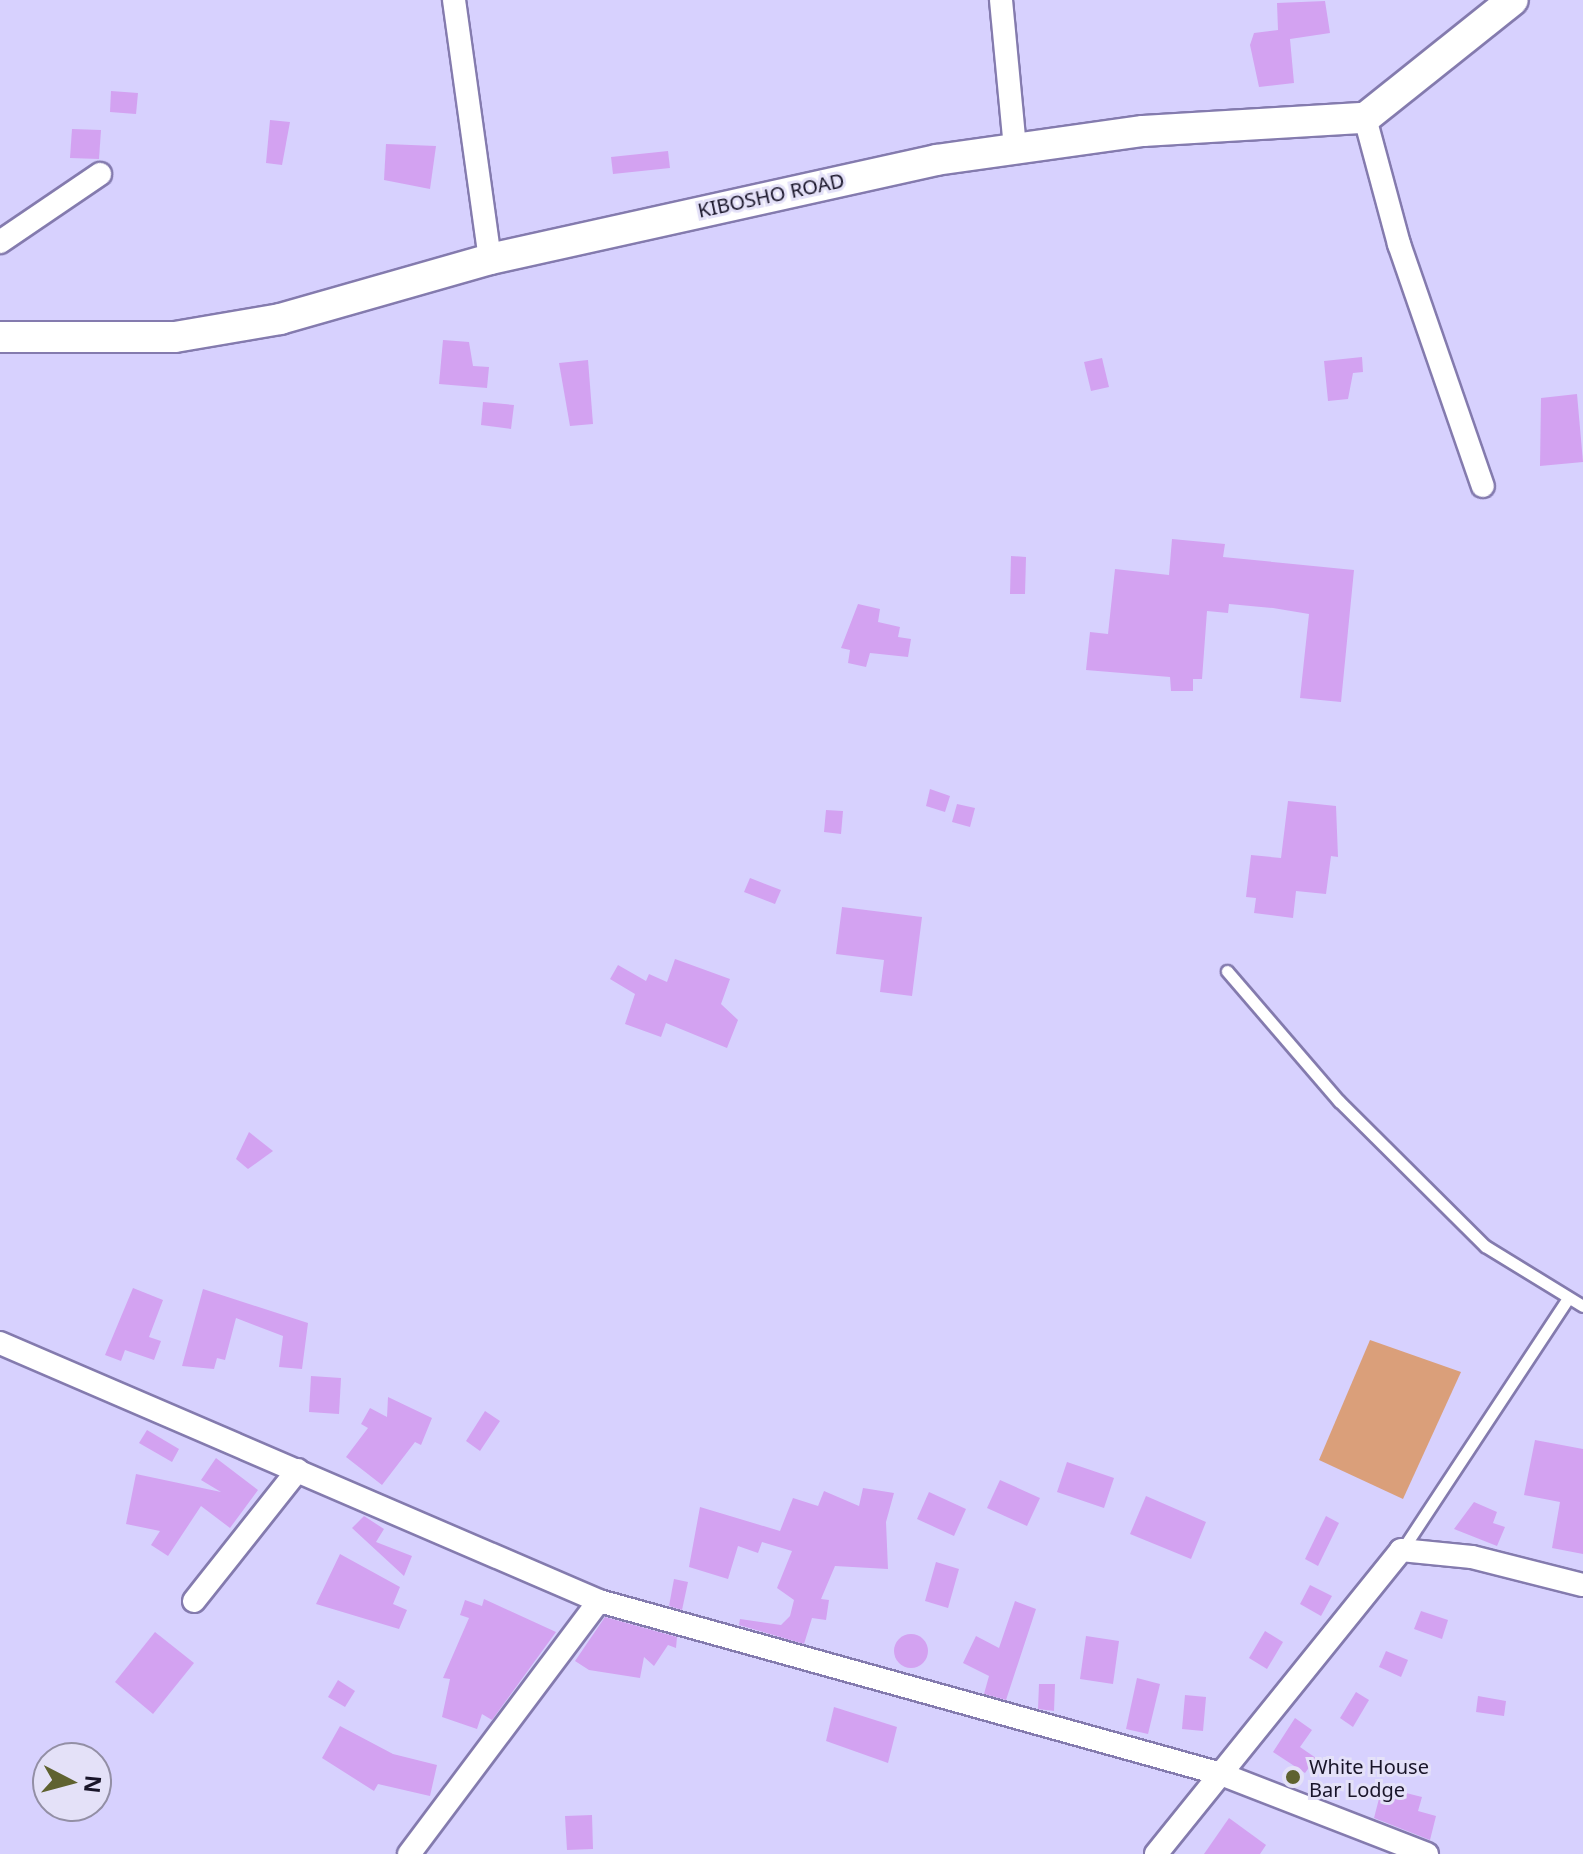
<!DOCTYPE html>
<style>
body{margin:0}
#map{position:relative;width:1583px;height:1854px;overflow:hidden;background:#d7d1fe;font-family:"Noto Sans",sans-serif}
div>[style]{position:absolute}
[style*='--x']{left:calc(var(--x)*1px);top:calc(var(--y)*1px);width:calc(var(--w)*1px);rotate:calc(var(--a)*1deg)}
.green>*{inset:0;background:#da9f7a}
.building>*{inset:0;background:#d3a2f1}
.round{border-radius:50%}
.roads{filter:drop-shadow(2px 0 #847bae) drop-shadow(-2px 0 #847bae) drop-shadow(0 2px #847bae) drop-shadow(0 -2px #847bae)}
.lane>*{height:11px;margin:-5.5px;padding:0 5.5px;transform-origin:5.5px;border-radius:5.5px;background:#fff}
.street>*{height:22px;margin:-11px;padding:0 11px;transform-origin:11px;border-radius:11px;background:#fff}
.secondary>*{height:30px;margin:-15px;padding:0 15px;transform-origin:15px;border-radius:15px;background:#fff}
.dots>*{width:22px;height:22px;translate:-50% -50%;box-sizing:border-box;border:4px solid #e4e1f8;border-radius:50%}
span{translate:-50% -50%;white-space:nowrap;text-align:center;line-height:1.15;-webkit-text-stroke:6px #e4e1f8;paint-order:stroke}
.street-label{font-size:20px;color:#191529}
.poi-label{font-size:20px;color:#191529}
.left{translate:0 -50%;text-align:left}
.north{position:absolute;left:32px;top:1742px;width:80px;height:80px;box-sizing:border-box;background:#e4e1f8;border:2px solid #938fa5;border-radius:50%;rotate:96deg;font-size:22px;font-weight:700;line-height:32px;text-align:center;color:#191529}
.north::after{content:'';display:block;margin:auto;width:28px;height:36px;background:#5f6230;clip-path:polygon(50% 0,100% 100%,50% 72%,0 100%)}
</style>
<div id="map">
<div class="green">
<div style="clip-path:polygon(1370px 1340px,1461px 1372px,1403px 1499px,1319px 1460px)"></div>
</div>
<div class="building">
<div style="clip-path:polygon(1325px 1px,1330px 33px,1290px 39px,1294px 83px,1259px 87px,1250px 45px,1254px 33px,1278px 30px,1277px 3px)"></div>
<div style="clip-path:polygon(111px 91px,138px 93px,136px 114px,110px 112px)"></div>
<div style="clip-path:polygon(270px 120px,290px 122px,282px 165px,266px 163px)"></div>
<div style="clip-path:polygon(72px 129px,101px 130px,99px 159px,70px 158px)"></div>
<div style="clip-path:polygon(386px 144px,436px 146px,430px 189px,384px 180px)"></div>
<div style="clip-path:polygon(668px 151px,670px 168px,613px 174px,611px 157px)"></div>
<div style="clip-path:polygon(443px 340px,469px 342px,473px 366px,489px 367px,487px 388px,439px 384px)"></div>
<div style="clip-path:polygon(1362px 357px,1363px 372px,1353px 373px,1348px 399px,1328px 401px,1324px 361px)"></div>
<div style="clip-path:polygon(1102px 358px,1109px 387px,1091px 391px,1084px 362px)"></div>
<div style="clip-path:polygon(588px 360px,593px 424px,570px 426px,559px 363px)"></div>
<div style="clip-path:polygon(1577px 394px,1583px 462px,1540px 466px,1541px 398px)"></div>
<div style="clip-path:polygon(483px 402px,514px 405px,511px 429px,481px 425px)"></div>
<div style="clip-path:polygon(1172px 539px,1225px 544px,1223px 557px,1354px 570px,1341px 702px,1300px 698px,1309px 614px,1273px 608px,1229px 604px,1228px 613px,1207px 611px,1202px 679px,1193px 679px,1193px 691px,1171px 691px,1170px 677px,1086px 670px,1090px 632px,1108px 634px,1115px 569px,1169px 575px)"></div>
<div style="clip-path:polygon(1011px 556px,1026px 557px,1025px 594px,1010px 594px)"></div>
<div style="clip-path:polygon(858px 604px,880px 609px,878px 622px,900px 627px,898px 637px,911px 639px,908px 657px,870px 653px,866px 667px,848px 663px,850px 650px,841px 648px)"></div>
<div style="clip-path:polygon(930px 789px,950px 796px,945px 812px,926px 806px)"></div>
<div style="clip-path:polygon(1288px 801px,1336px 806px,1338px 857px,1331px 856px,1326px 894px,1296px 891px,1293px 918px,1254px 913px,1256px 898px,1246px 897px,1251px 855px,1281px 858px)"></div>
<div style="clip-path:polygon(957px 804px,975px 808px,970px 827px,952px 822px)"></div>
<div style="clip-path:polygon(826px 810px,843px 811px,841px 834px,824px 832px)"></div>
<div style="clip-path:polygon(750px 878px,781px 890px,775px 904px,744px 892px)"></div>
<div style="clip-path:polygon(842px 907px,922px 917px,912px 996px,880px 992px,884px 960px,836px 954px)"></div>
<div style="clip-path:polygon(675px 959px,730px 979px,721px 1004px,738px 1020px,727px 1048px,666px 1023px,661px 1037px,625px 1024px,635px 994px,610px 979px,618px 965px,646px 981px,649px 974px,667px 982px)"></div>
<div style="clip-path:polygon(249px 1132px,273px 1151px,248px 1169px,236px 1159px)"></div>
<div style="clip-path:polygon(133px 1288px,163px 1300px,149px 1337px,161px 1341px,154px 1360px,125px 1350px,121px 1361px,105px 1355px)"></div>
<div style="clip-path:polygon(203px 1289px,308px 1323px,302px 1369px,279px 1367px,283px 1336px,236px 1318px,225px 1360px,217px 1358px,214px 1369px,182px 1366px)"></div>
<div style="clip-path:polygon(311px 1376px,341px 1378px,339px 1414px,309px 1412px)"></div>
<div style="clip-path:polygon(388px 1397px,432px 1418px,421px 1445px,415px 1442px,382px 1485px,346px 1457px,368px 1428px,361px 1424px,370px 1408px,387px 1417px)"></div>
<div style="clip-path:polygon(485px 1411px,500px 1421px,480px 1451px,466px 1441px)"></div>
<div style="clip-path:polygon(147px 1430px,179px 1449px,172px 1462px,139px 1443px)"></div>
<div style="clip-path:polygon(1535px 1440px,1583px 1449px,1583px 1554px,1552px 1548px,1560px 1502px,1524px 1495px)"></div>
<div style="clip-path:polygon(216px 1458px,258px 1490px,230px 1528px,201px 1506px,168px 1556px,151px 1545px,160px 1531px,126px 1524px,136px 1474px,221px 1492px,201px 1480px)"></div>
<div style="clip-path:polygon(1067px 1462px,1114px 1478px,1104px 1508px,1057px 1492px)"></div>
<div style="clip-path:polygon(1000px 1480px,1040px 1498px,1027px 1526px,987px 1508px)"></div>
<div style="clip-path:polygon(863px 1488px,894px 1493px,886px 1522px,888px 1569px,835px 1566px,821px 1599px,829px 1600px,826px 1620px,812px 1618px,804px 1644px,739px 1625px,740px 1619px,781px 1625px,790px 1616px,794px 1600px,777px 1588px,792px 1551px,762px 1542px,758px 1553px,738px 1546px,728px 1579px,689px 1567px,700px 1507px,780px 1531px,793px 1498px,818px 1506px,824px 1491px,859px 1506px)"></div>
<div style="clip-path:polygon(929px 1492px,966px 1509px,954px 1536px,917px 1519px)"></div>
<div style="clip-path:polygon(1146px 1496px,1206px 1522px,1191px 1559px,1130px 1534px)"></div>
<div style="clip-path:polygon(1474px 1502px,1497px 1512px,1493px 1523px,1505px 1527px,1497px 1546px,1454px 1529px)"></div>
<div style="clip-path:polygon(364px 1516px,384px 1529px,376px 1542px,412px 1556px,404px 1576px,352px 1528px)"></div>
<div style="clip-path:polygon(1326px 1516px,1339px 1523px,1318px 1566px,1305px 1559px)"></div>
<div style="clip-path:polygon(340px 1554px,400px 1587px,393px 1604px,407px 1610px,399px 1629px,316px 1604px)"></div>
<div style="clip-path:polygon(936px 1562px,959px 1569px,948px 1608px,925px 1601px)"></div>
<div style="clip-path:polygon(674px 1579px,688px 1582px,682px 1610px,669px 1606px)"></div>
<div style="clip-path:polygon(1310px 1585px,1332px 1596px,1321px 1616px,1300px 1604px)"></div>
<div style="clip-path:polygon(484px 1599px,556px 1632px,492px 1720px,482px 1714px,477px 1729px,442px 1717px,450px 1679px,443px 1678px,469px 1618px,460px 1615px,465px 1600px,482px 1606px)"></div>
<div style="clip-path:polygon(1015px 1601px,1036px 1609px,1006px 1700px,984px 1694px,989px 1676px,963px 1663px,976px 1636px,999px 1648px)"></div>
<div style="clip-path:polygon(1421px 1611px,1448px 1620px,1442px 1639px,1414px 1629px)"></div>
<div style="clip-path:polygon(605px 1617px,677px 1637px,676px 1648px,668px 1645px,654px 1666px,644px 1657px,640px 1678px,589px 1670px,575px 1661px)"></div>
<div style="clip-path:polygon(1265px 1631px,1283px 1642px,1267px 1669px,1249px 1658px)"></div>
<div style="clip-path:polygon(155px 1632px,194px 1663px,153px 1714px,115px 1682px)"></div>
<div class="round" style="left:894px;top:1634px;width:34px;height:34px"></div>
<div style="clip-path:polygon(1086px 1636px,1119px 1641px,1113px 1684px,1080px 1679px)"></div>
<div style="clip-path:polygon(1386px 1651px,1408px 1660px,1401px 1677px,1379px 1667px)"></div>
<div style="clip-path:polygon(1137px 1678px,1160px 1684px,1148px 1734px,1126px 1729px)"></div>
<div style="clip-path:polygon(338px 1680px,355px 1691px,345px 1707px,328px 1697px)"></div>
<div style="clip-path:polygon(1039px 1684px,1055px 1684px,1054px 1711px,1038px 1709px)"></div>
<div style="clip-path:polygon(1356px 1692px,1369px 1700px,1353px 1727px,1340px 1718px)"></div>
<div style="clip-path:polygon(1185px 1695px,1206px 1697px,1203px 1731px,1182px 1729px)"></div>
<div style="clip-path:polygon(1478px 1696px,1506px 1701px,1504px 1716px,1476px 1712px)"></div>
<div style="clip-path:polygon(834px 1707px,897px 1727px,888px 1763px,826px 1741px)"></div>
<div style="clip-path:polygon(1295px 1718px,1312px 1730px,1300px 1747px,1316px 1758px,1305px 1773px,1273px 1752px)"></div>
<div style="clip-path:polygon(340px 1726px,393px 1754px,437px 1765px,430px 1796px,378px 1784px,374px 1791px,322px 1758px)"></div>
<div style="clip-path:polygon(1382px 1787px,1422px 1797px,1418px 1811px,1436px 1816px,1430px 1840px,1374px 1818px)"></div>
<div style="clip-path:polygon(592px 1815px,593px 1849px,567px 1850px,565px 1816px)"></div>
<div style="clip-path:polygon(1229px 1818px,1266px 1845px,1260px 1854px,1204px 1854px)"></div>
</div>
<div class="roads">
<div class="lane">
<div style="--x:1227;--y:971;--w:172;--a:49.3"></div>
<div style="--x:1339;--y:1101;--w:206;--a:44.8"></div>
<div style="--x:1485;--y:1246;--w:115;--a:31.5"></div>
<div style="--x:1402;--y:1550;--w:302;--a:-56.6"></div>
</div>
<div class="street">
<div style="--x:454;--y:0;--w:261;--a:82.1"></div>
<div style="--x:1001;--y:0;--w:150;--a:84.6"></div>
<div style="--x:1365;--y:118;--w:131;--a:74.9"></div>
<div style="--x:1399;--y:244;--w:256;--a:70.9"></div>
<div style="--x:0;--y:242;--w:121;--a:-34.2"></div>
<div style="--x:0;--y:1343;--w:652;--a:23.3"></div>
<div style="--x:599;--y:1601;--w:646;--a:15.54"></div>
<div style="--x:1221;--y:1774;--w:221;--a:21.2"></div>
<div style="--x:194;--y:1601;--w:167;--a:-51.6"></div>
<div style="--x:409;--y:1854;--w:316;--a:-53.1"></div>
<div style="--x:1156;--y:1854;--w:390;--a:-51.1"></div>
<div style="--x:1401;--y:1550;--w:71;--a:5.6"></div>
<div style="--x:1472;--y:1557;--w:114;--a:14.2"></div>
</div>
<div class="secondary">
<div style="--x:0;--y:337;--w:175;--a:0"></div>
<div style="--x:175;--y:337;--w:107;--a:-9.7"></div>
<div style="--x:280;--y:319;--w:218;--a:-15.9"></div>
<div style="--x:490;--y:259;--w:457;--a:-12.5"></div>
<div style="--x:936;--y:160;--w:209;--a:-8"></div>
<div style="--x:1143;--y:131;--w:222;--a:-3.4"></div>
<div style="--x:1365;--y:118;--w:189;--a:-38.6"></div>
</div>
</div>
<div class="dots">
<div style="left:1293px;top:1777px;background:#5f6230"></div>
</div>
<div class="street-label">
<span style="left:771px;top:195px;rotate:-12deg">KIBOSHO ROAD</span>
</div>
<div class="poi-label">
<span class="left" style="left:1309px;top:1778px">White House<br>Bar Lodge</span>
</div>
<div class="north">N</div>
</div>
